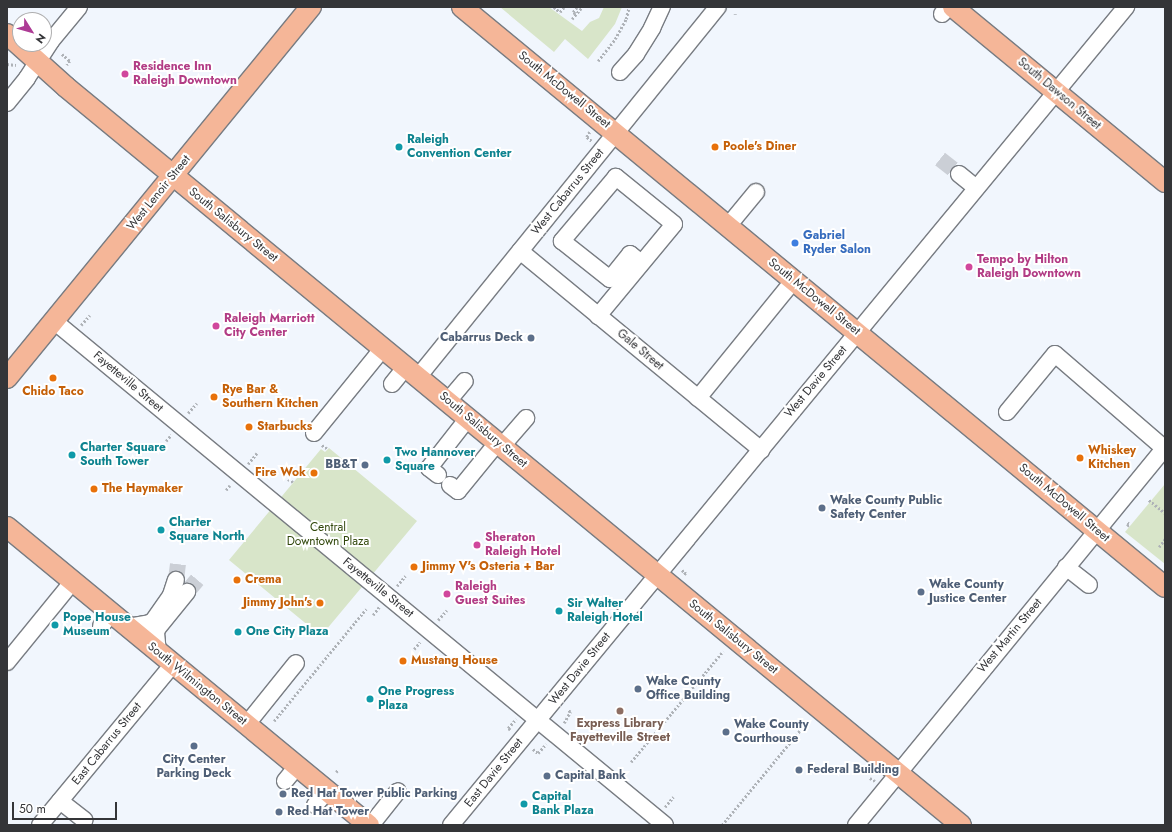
<!DOCTYPE html>
<style>
body{margin:0}
#map{position:relative;width:1172px;height:832px;overflow:hidden;background:#f1f6fd;font-family:Jost,sans-serif}
div>[style]{position:absolute}
[style*='--x']{left:calc(var(--x)*1px);top:calc(var(--y)*1px);width:calc(var(--w)*1px);rotate:calc(var(--a)*1deg)}
.green>*{inset:0;background:#d8e5c9}
.minor-tunnel>*{height:16px;margin-top:-8px;transform-origin:0;background:repeating-linear-gradient(90deg,#cbcfd6 0 16px,transparent 0 24px)}
.path>*{height:2.5px;margin-top:-1.25px;transform-origin:0;background:repeating-linear-gradient(90deg,#aeb2b7 0 2px,transparent 0 4px)}
.roads{filter:drop-shadow(1px 0 #787c82) drop-shadow(-1px 0 #787c82) drop-shadow(0 1px #787c82) drop-shadow(0 -1px #787c82)}
.minor>*{height:16px;margin:-8px;padding:0 8px;transform-origin:8px;border-radius:8px;background:#fff}
.major>*{height:20px;margin:-10px;padding:0 10px;transform-origin:10px;border-radius:10px;background:#f5b698}
.dots>*{width:11px;height:11px;translate:-50% -50%;box-sizing:border-box;border:2px solid #fff;border-radius:50%}
span{translate:-50% -50%;white-space:nowrap;text-align:center;line-height:1.15;-webkit-text-stroke:4px #fff;paint-order:stroke}
.hotel-label{font-size:12px;color:#b23c85;font-weight:700}
.left{translate:0 -50%;text-align:left}
.street-label{font-size:12px;color:#343538}
.culture-label{font-size:12px;color:#0d838f;font-weight:700}
.food-label{font-size:12px;color:#c56008;font-weight:700}
.right{translate:-100% -50%;text-align:right}
.shop-label{font-size:12px;color:#366cbe;font-weight:700}
.service-label{font-size:12px;color:#4e5e75;font-weight:700}
.park-label{font-size:12px;color:#31470b}
.education-label{font-size:12px;color:#785e54;font-weight:700}
.frame{position:absolute;inset:0;border:8px solid #343538;pointer-events:none}
.north{position:absolute;left:12px;top:12px;width:40px;height:40px;box-sizing:border-box;background:#fff;border:1px solid #aeaeaf;border-radius:50%;rotate:127deg;font-size:11px;font-weight:700;line-height:16px;text-align:center;color:#343538}
.north::after{content:'';display:block;margin:auto;width:14px;height:18px;background:#ad3b95;clip-path:polygon(50% 0,100% 100%,50% 72%,0 100%)}
.scale{position:absolute;left:12px;top:802px;width:105px;height:18px;box-sizing:border-box;border:2px solid #343538;border-top:0;padding-left:5px;font-size:12px;line-height:14px;white-space:nowrap;color:#343538;-webkit-text-stroke:3px #fff;paint-order:stroke}
</style>
<div id="map">
<div class="green">
<div style="clip-path:polygon(500px 7px,549px 7px,582px 31px,590px 22px,599px 18px,604px 7px,622px 7px,615px 24px,588px 59px,565px 39px,554px 52px)"></div>
<div style="clip-path:polygon(329px 448px,417px 521px,321px 636px,229px 560px,321px 449px,325px 452px)"></div>
<div style="clip-path:polygon(1165px 484px,1165px 564px,1125px 532px)"></div>
</div>
<div class="minor-tunnel">
<div style="--x:940;--y:159;--w:24;--a:38"></div>
<div style="--x:176;--y:580;--w:16;--a:-83"></div>
<div style="--x:187;--y:592;--w:16;--a:-50"></div>
</div>
<div class="path">
<div style="--x:554;--y:7;--w:8;--a:40"></div>
<div style="--x:560;--y:12;--w:6;--a:-51"></div>
<div style="--x:575;--y:14;--w:3;--a:-135"></div>
<div style="--x:573;--y:12;--w:6;--a:-51"></div>
<div style="--x:735;--y:15;--w:1;--a:-90"></div>
<div style="--x:572;--y:19;--w:16;--a:-50"></div>
<div style="--x:62;--y:54;--w:11;--a:41"></div>
<div style="--x:70;--y:61;--w:5;--a:127"></div>
<div style="--x:598;--y:61;--w:28;--a:-52"></div>
<div style="--x:615;--y:39;--w:23;--a:-61"></div>
<div style="--x:626;--y:19;--w:12;--a:-76"></div>
<div style="--x:7;--y:64;--w:9;--a:6"></div>
<div style="--x:590;--y:132;--w:6;--a:121"></div>
<div style="--x:587;--y:137;--w:6;--a:39"></div>
<div style="--x:81;--y:325;--w:13;--a:-48"></div>
<div style="--x:188;--y:413;--w:13;--a:-48"></div>
<div style="--x:166;--y:441;--w:8;--a:-50"></div>
<div style="--x:322;--y:445;--w:7;--a:34"></div>
<div style="--x:248;--y:464;--w:14;--a:-51"></div>
<div style="--x:288;--y:479;--w:6;--a:31"></div>
<div style="--x:226;--y:490;--w:6;--a:-51"></div>
<div style="--x:1149;--y:500;--w:21;--a:39"></div>
<div style="--x:1127;--y:526;--w:3;--a:-45"></div>
<div style="--x:1129;--y:524;--w:2;--a:-153"></div>
<div style="--x:1159;--y:547;--w:10;--a:-53"></div>
<div style="--x:682;--y:570;--w:5;--a:37"></div>
<div style="--x:686;--y:573;--w:3;--a:135"></div>
<div style="--x:397;--y:586;--w:13;--a:-51"></div>
<div style="--x:373;--y:615;--w:10;--a:-53"></div>
<div style="--x:438;--y:620;--w:13;--a:-48"></div>
<div style="--x:414;--y:649;--w:9;--a:-49"></div>
<div style="--x:274;--y:721;--w:145;--a:-50.6"></div>
<div style="--x:564;--y:723;--w:13;--a:-61"></div>
<div style="--x:570;--y:712;--w:3;--a:-135"></div>
<div style="--x:510;--y:730;--w:3;--a:-135"></div>
<div style="--x:508;--y:728;--w:12;--a:-48"></div>
<div style="--x:533;--y:749;--w:6;--a:39"></div>
<div style="--x:538;--y:753;--w:12;--a:-48"></div>
<div style="--x:631;--y:762;--w:144;--a:-50.3"></div>
<div style="--x:336;--y:772;--w:3;--a:-45"></div>
<div style="--x:870;--y:778;--w:6;--a:31"></div>
<div style="--x:665;--y:807;--w:13;--a:-51"></div>
<div style="--x:722;--y:825;--w:134;--a:-50.5"></div>
</div>
<div class="roads">
<div class="minor">
<div style="--x:942;--y:14;--w:9;--a:-49"></div>
<div style="--x:620;--y:72;--w:24;--a:-48"></div>
<div style="--x:636;--y:54;--w:31;--a:-58"></div>
<div style="--x:652;--y:28;--w:23;--a:-65"></div>
<div style="--x:7;--y:103;--w:32;--a:-51"></div>
<div style="--x:27;--y:78;--w:44;--a:-57"></div>
<div style="--x:51;--y:41;--w:44;--a:-50.5"></div>
<div style="--x:959;--y:174;--w:22;--a:39"></div>
<div style="--x:728;--y:226;--w:44;--a:-50.5"></div>
<div style="--x:520;--y:251;--w:313;--a:39.5"></div>
<div style="--x:598;--y:316;--w:119;--a:-50.4"></div>
<div style="--x:674;--y:224;--w:75;--a:-141"></div>
<div style="--x:616;--y:177;--w:84;--a:130.2"></div>
<div style="--x:562;--y:241;--w:61;--a:38.4"></div>
<div style="--x:610;--y:279;--w:32;--a:-51"></div>
<div style="--x:630;--y:254;--w:14;--a:39"></div>
<div style="--x:54;--y:321;--w:792;--a:39.52"></div>
<div style="--x:418;--y:377;--w:476;--a:-51"></div>
<div style="--x:392;--y:384;--w:22;--a:-51"></div>
<div style="--x:698;--y:398;--w:152;--a:-50.9"></div>
<div style="--x:448;--y:401;--w:26;--a:-50"></div>
<div style="--x:1007;--y:412;--w:75;--a:-50.4"></div>
<div style="--x:1055;--y:354;--w:144;--a:40.8"></div>
<div style="--x:314;--y:433;--w:109;--a:-50.9"></div>
<div style="--x:502;--y:446;--w:37;--a:-49"></div>
<div style="--x:438;--y:475;--w:11;--a:-142"></div>
<div style="--x:429;--y:468;--w:63;--a:-52"></div>
<div style="--x:450;--y:485;--w:10;--a:37"></div>
<div style="--x:458;--y:491;--w:63;--a:-50.8"></div>
<div style="--x:1066;--y:567;--w:29;--a:38"></div>
<div style="--x:101;--y:626;--w:17;--a:-50"></div>
<div style="--x:128;--y:627;--w:22;--a:-10"></div>
<div style="--x:150;--y:623;--w:4;--a:-34"></div>
<div style="--x:153;--y:621;--w:32;--a:-55"></div>
<div style="--x:171;--y:595;--w:16;--a:-72"></div>
<div style="--x:158;--y:652;--w:19;--a:-96"></div>
<div style="--x:156;--y:633;--w:4;--a:-76"></div>
<div style="--x:157;--y:629;--w:48;--a:-51"></div>
<div style="--x:7;--y:662;--w:104;--a:-50.8"></div>
<div style="--x:247;--y:724;--w:78;--a:-51.2"></div>
<div style="--x:285;--y:781;--w:19;--a:-51"></div>
<div style="--x:60;--y:801;--w:31;--a:38"></div>
<div style="--x:315;--y:805;--w:18;--a:-49"></div>
<div style="--x:40;--y:825;--w:209;--a:-50.4"></div>
<div style="--x:371;--y:825;--w:43;--a:-51.5"></div>
<div style="--x:451;--y:825;--w:1061;--a:-50.47"></div>
<div style="--x:856;--y:825;--w:488;--a:-50.7"></div>
</div>
<div class="major">
<div style="--x:462;--y:7;--w:911;--a:39.52"></div>
<div style="--x:953;--y:7;--w:275;--a:39.5"></div>
<div style="--x:7;--y:34;--w:79;--a:41.9"></div>
<div style="--x:66;--y:87;--w:1160;--a:39.51"></div>
<div style="--x:7;--y:378;--w:480;--a:-50.7"></div>
<div style="--x:7;--y:527;--w:469;--a:39.5"></div>
</div>
</div>
<div class="dots">
<div style="left:125px;top:74px;background:#d1479c"></div>
<div style="left:399px;top:147px;background:#0f9aa8"></div>
<div style="left:715px;top:147px;background:#e8710a"></div>
<div style="left:795px;top:243px;background:#3f7fe0"></div>
<div style="left:969px;top:267px;background:#d1479c"></div>
<div style="left:216px;top:326px;background:#d1479c"></div>
<div style="left:531px;top:338px;background:#5c6f8a"></div>
<div style="left:53px;top:378px;background:#e8710a"></div>
<div style="left:214px;top:397px;background:#e8710a"></div>
<div style="left:249px;top:427px;background:#e8710a"></div>
<div style="left:72px;top:455px;background:#0f9aa8"></div>
<div style="left:1080px;top:458px;background:#e8710a"></div>
<div style="left:387px;top:460px;background:#0f9aa8"></div>
<div style="left:365px;top:465px;background:#5c6f8a"></div>
<div style="left:314px;top:473px;background:#e8710a"></div>
<div style="left:94px;top:489px;background:#e8710a"></div>
<div style="left:822px;top:508px;background:#5c6f8a"></div>
<div style="left:161px;top:530px;background:#0f9aa8"></div>
<div style="left:477px;top:545px;background:#d1479c"></div>
<div style="left:414px;top:567px;background:#e8710a"></div>
<div style="left:237px;top:580px;background:#e8710a"></div>
<div style="left:921px;top:592px;background:#5c6f8a"></div>
<div style="left:447px;top:594px;background:#d1479c"></div>
<div style="left:320px;top:603px;background:#e8710a"></div>
<div style="left:559px;top:611px;background:#0f9aa8"></div>
<div style="left:55px;top:625px;background:#0f9aa8"></div>
<div style="left:238px;top:632px;background:#0f9aa8"></div>
<div style="left:403px;top:661px;background:#e8710a"></div>
<div style="left:638px;top:689px;background:#5c6f8a"></div>
<div style="left:370px;top:699px;background:#0f9aa8"></div>
<div style="left:620px;top:711px;background:#8d6e63"></div>
<div style="left:726px;top:732px;background:#5c6f8a"></div>
<div style="left:194px;top:746px;background:#5c6f8a"></div>
<div style="left:799px;top:770px;background:#5c6f8a"></div>
<div style="left:547px;top:776px;background:#5c6f8a"></div>
<div style="left:283px;top:794px;background:#5c6f8a"></div>
<div style="left:524px;top:804px;background:#0f9aa8"></div>
<div style="left:279px;top:812px;background:#5c6f8a"></div>
</div>
<div class="hotel-label">
<span class="left" style="left:133px;top:74px">Residence Inn<br>Raleigh Downtown</span>
<span class="left" style="left:977px;top:267px">Tempo by Hilton<br>Raleigh Downtown</span>
<span class="left" style="left:224px;top:326px">Raleigh Marriott<br>City Center</span>
<span class="left" style="left:485px;top:545px">Sheraton<br>Raleigh Hotel</span>
<span class="left" style="left:455px;top:594px">Raleigh<br>Guest Suites</span>
</div>
<div class="street-label">
<span style="left:564px;top:90px;rotate:39deg">South McDowell Street</span>
<span style="left:1059px;top:94px;rotate:40deg">South Dawson Street</span>
<span style="left:568px;top:192px;rotate:-51deg">West Cabarrus Street</span>
<span style="left:159px;top:193px;rotate:-51deg">West Lenoir Street</span>
<span style="left:233px;top:225px;rotate:39deg">South Salisbury Street</span>
<span style="left:814px;top:297px;rotate:39deg">South McDowell Street</span>
<span style="left:640px;top:350px;rotate:40deg">Gale Street</span>
<span style="left:128px;top:382px;rotate:40deg">Fayetteville Street</span>
<span style="left:816px;top:382px;rotate:-50deg">West Davie Street</span>
<span style="left:483px;top:430px;rotate:40deg">South Salisbury Street</span>
<span style="left:1064px;top:503px;rotate:40deg">South McDowell Street</span>
<span style="left:378px;top:588px;rotate:39deg">Fayetteville Street</span>
<span style="left:1010px;top:636px;rotate:-50deg">West Martin Street</span>
<span style="left:733px;top:637px;rotate:39deg">South Salisbury Street</span>
<span style="left:580px;top:669px;rotate:-51deg">West Davie Street</span>
<span style="left:197px;top:684px;rotate:39deg">South Wilmington Street</span>
<span style="left:107px;top:744px;rotate:-51deg">East Cabarrus Street</span>
<span style="left:494px;top:773px;rotate:-51deg">East Davie Street</span>
</div>
<div class="culture-label">
<span class="left" style="left:407px;top:147px">Raleigh<br>Convention Center</span>
<span class="left" style="left:80px;top:455px">Charter Square<br>South Tower</span>
<span class="left" style="left:395px;top:460px">Two Hannover<br>Square</span>
<span class="left" style="left:169px;top:530px">Charter<br>Square North</span>
<span class="left" style="left:567px;top:611px">Sir Walter<br>Raleigh Hotel</span>
<span class="left" style="left:63px;top:625px">Pope House<br>Museum</span>
<span class="left" style="left:246px;top:632px">One City Plaza</span>
<span class="left" style="left:378px;top:699px">One Progress<br>Plaza</span>
<span class="left" style="left:532px;top:804px">Capital<br>Bank Plaza</span>
</div>
<div class="food-label">
<span class="left" style="left:723px;top:147px">Poole's Diner</span>
<span class="left" style="left:222px;top:397px">Rye Bar &amp;<br>Southern Kitchen</span>
<span style="left:53px;top:392px">Chido Taco</span>
<span class="left" style="left:257px;top:427px">Starbucks</span>
<span class="left" style="left:1088px;top:458px">Whiskey<br>Kitchen</span>
<span class="right" style="left:306px;top:473px">Fire Wok</span>
<span class="left" style="left:102px;top:489px">The Haymaker</span>
<span class="left" style="left:422px;top:567px">Jimmy V's Osteria + Bar</span>
<span class="left" style="left:245px;top:580px">Crema</span>
<span class="right" style="left:312px;top:603px">Jimmy John's</span>
<span class="left" style="left:411px;top:661px">Mustang House</span>
</div>
<div class="shop-label">
<span class="left" style="left:803px;top:243px">Gabriel<br>Ryder Salon</span>
</div>
<div class="service-label">
<span class="right" style="left:523px;top:338px">Cabarrus Deck</span>
<span class="right" style="left:357px;top:465px">BB&amp;T</span>
<span class="left" style="left:830px;top:508px">Wake County Public<br>Safety Center</span>
<span class="left" style="left:929px;top:592px">Wake County<br>Justice Center</span>
<span class="left" style="left:646px;top:689px">Wake County<br>Office Building</span>
<span class="left" style="left:734px;top:732px">Wake County<br>Courthouse</span>
<span style="left:194px;top:767px">City Center<br>Parking Deck</span>
<span class="left" style="left:807px;top:770px">Federal Building</span>
<span class="left" style="left:555px;top:776px">Capital Bank</span>
<span class="left" style="left:291px;top:794px">Red Hat Tower Public Parking</span>
<span class="left" style="left:287px;top:812px">Red Hat Tower</span>
</div>
<div class="park-label">
<span style="left:328px;top:535px">Central<br>Downtown Plaza</span>
</div>
<div class="education-label">
<span style="left:620px;top:731px">Express Library<br>Fayetteville Street</span>
</div>
<div class="frame"></div>
<div class="north">N</div>
<div class="scale">50 m</div>
</div>
